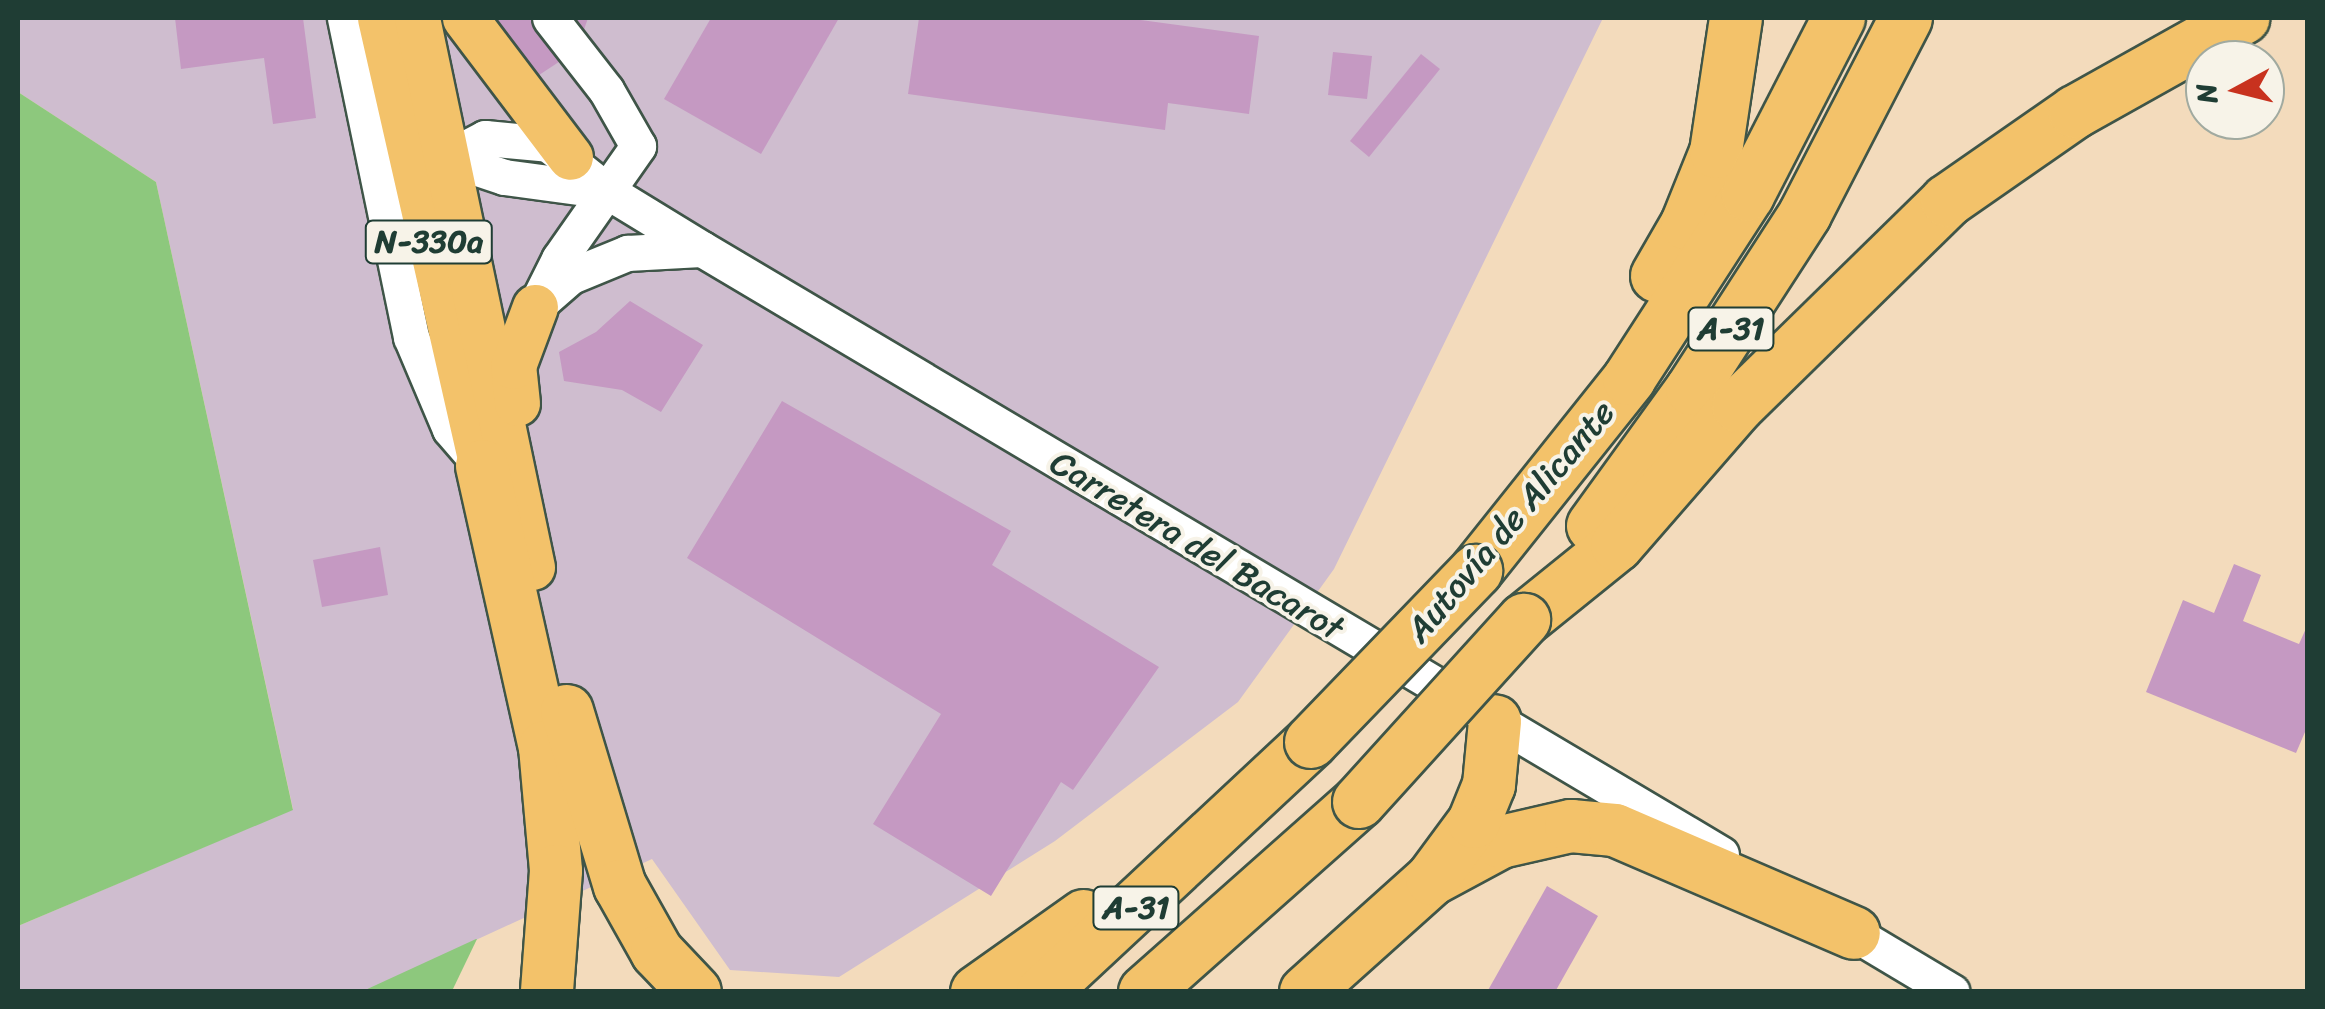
<!DOCTYPE html>
<meta charset="utf-8">
<style>
body{margin:0}
#map{position:relative;width:2325px;height:1009px;overflow:hidden;background:#f3dbbc;font-family:Sriracha,sans-serif}
div>[style]{position:absolute}
[style*='--x']{left:calc(var(--x)*1px);top:calc(var(--y)*1px);width:calc(var(--w)*1px);rotate:calc(var(--a)*1deg)}
.industrial>*{inset:0;background:#cfbdcf}
.green>*{inset:0;background:#8dc87d}
.building>*{inset:0;background:#c599c2}
.roads{filter:drop-shadow(2px 0 #3f5548) drop-shadow(-2px 0 #3f5548) drop-shadow(0 2px #3f5548) drop-shadow(0 -2px #3f5548)}
.minor>*{height:35px;margin:-17.5px;padding:0 17.5px;transform-origin:17.5px;border-radius:17.5px;background:#fff}
.major>*{height:45px;margin:-22.5px;padding:0 22.5px;transform-origin:22.5px;border-radius:22.5px;background:#f3c26a}
.highway>*{height:52px;margin:-26px;padding:0 26px;transform-origin:26px;border-radius:26px;background:#f3c26a}
.bridges{filter:drop-shadow(2px 0 #3f5548) drop-shadow(-2px 0 #3f5548) drop-shadow(0 2px #3f5548) drop-shadow(0 -2px #3f5548)}
.highway-bridge>*{height:52px;margin:-26px;padding:0 26px;transform-origin:26px;border-radius:26px;background:#f3c26a}
span{translate:-50% -50%;white-space:nowrap;text-align:center;line-height:1.15;-webkit-text-stroke:8px #f7f3e8;paint-order:stroke}
.shield-label span{padding:2px 8px;background:#f7f3e8;border:2px solid;border-radius:8px;-webkit-text-stroke-width:0}
.shield-label{font-size:32px;color:#1f3d34;font-weight:700}
.street-label{font-size:35px;color:#1f3d34}
.frame{position:absolute;inset:0;border:20px solid #1f3d34;pointer-events:none}
.north{position:absolute;left:2185px;top:40px;width:100px;height:100px;box-sizing:border-box;background:#f7f3e8;border:2px solid #a1aaa0;border-radius:50%;rotate:263deg;font-size:28px;font-weight:700;line-height:40px;text-align:center;color:#1f3d34}
.north::after{content:'';display:block;margin:auto;width:35px;height:45px;background:#c8321e;clip-path:polygon(50% 0,100% 100%,50% 72%,0 100%)}
</style>
<div id="map">
<div class="industrial">
<div style="clip-path:polygon(18px 18px,1603px 18px,1334px 569px,1238px 702px,1055px 841px,839px 977px,730px 970px,652px 859px,363px 992px,18px 991px,18px 926px,293px 809px,156px 182px,18px 92px)"></div>
</div>
<div class="green">
<div style="clip-path:polygon(18px 92px,156px 182px,293px 810px,18px 926px)"></div>
<div style="clip-path:polygon(477px 939px,452px 991px,363px 991px,476px 939px)"></div>
</div>
<div class="building">
<div style="clip-path:polygon(175px 18px,303px 18px,316px 118px,273px 124px,264px 58px,181px 69px)"></div>
<div style="clip-path:polygon(489px 18px,588px 18px,577px 50px,533px 79px)"></div>
<div style="clip-path:polygon(711px 18px,839px 18px,761px 154px,664px 99px)"></div>
<div style="clip-path:polygon(919px 18px,1126px 18px,1259px 36px,1249px 114px,1168px 103px,1165px 130px,908px 94px)"></div>
<div style="clip-path:polygon(1333px 52px,1372px 56px,1367px 99px,1328px 95px)"></div>
<div style="clip-path:polygon(1421px 54px,1440px 69px,1369px 157px,1350px 141px)"></div>
<div style="clip-path:polygon(630px 301px,703px 345px,661px 412px,622px 390px,564px 381px,559px 352px,596px 332px)"></div>
<div style="clip-path:polygon(782px 401px,1011px 531px,992px 565px,1159px 667px,1073px 790px,1061px 782px,991px 896px,873px 824px,941px 714px,687px 558px)"></div>
<div style="clip-path:polygon(380px 547px,388px 595px,322px 607px,313px 560px)"></div>
<div style="clip-path:polygon(2234px 564px,2261px 575px,2243px 621px,2299px 644px,2308px 624px,2308px 725px,2296px 753px,2146px 692px,2183px 600px,2214px 613px)"></div>
<div style="clip-path:polygon(1547px 886px,1598px 916px,1555px 992px,1487px 992px)"></div>
</div>
<div class="roads">
<div class="minor">
<div style="--x:345;--y:18;--w:326;--a:78.3"></div>
<div style="--x:411;--y:337;--w:100;--a:67"></div>
<div style="--x:450;--y:429;--w:48;--a:49.3"></div>
<div style="--x:447;--y:158;--w:43;--a:-27.8"></div>
<div style="--x:485;--y:138;--w:63;--a:5.4"></div>
<div style="--x:548;--y:144;--w:75;--a:38.5"></div>
<div style="--x:607;--y:191;--w:111;--a:31.4"></div>
<div style="--x:702;--y:249;--w:1185;--a:30.7"></div>
<div style="--x:447;--y:158;--w:60;--a:18.4"></div>
<div style="--x:504;--y:177;--w:104;--a:7.7"></div>
<div style="--x:542;--y:301;--w:38;--a:-41"></div>
<div style="--x:571;--y:276;--w:61;--a:-22.3"></div>
<div style="--x:627;--y:253;--w:74;--a:-3.1"></div>
<div style="--x:535;--y:307;--w:54;--a:-63.4"></div>
<div style="--x:559;--y:259;--w:138;--a:-55"></div>
<div style="--x:638;--y:146;--w:64;--a:-119.7"></div>
<div style="--x:606;--y:90;--w:91;--a:-127.9"></div>
<div style="--x:1835;--y:922;--w:136;--a:30.9"></div>
</div>
<div class="major">
<div style="--x:380;--y:18;--w:452;--a:77.2"></div>
<div style="--x:417;--y:18;--w:561;--a:78.17"></div>
<div style="--x:465;--y:18;--w:174;--a:52.9"></div>
<div style="--x:517;--y:403;--w:37;--a:-96"></div>
<div style="--x:513;--y:366;--w:63;--a:-69.6"></div>
</div>
<div class="highway">
<div style="--x:1657;--y:276;--w:60;--a:-60"></div>
<div style="--x:1687;--y:224;--w:78;--a:-68.1"></div>
<div style="--x:1716;--y:152;--w:135;--a:-81.5"></div>
<div style="--x:482;--y:466;--w:288;--a:77.4"></div>
<div style="--x:545;--y:747;--w:124;--a:84.9"></div>
<div style="--x:556;--y:871;--w:121;--a:94.3"></div>
<div style="--x:1593;--y:526;--w:169;--a:-54.1"></div>
<div style="--x:1692;--y:389;--w:208;--a:-57.1"></div>
<div style="--x:1805;--y:214;--w:220;--a:-62.7"></div>
<div style="--x:1476;--y:571;--w:246;--a:-51.4"></div>
<div style="--x:1629;--y:379;--w:219;--a:-57.1"></div>
<div style="--x:1748;--y:195;--w:199;--a:-62.8"></div>
<div style="--x:1524;--y:620;--w:119;--a:-38.9"></div>
<div style="--x:1617;--y:545;--w:184;--a:-49"></div>
<div style="--x:1738;--y:406;--w:293;--a:-44.4"></div>
<div style="--x:1947;--y:201;--w:156;--a:-34.8"></div>
<div style="--x:2075;--y:112;--w:193;--a:-29.2"></div>
<div style="--x:567;--y:711;--w:183;--a:73.2"></div>
<div style="--x:620;--y:886;--w:76;--a:60.7"></div>
<div style="--x:657;--y:952;--w:55;--a:46.5"></div>
<div style="--x:1432;--y:879;--w:78;--a:-28.2"></div>
<div style="--x:1501;--y:842;--w:72;--a:-12.9"></div>
<div style="--x:1571;--y:826;--w:44;--a:5.2"></div>
<div style="--x:1615;--y:830;--w:260;--a:23.3"></div>
<div style="--x:977;--y:992;--w:131;--a:-35.4"></div>
<div style="--x:1043;--y:992;--w:367;--a:-43"></div>
<div style="--x:1145;--y:992;--w:286;--a:-41.6"></div>
<div style="--x:1306;--y:992;--w:169;--a:-41.9"></div>
<div style="--x:1432;--y:879;--w:71;--a:-53.6"></div>
<div style="--x:1474;--y:822;--w:40;--a:-68"></div>
<div style="--x:1489;--y:785;--w:64;--a:-84.6"></div>
</div>
</div>
<div class="bridges">
<div class="highway-bridge">
<div style="--x:1311;--y:742;--w:238;--a:-46"></div>
<div style="--x:1359;--y:802;--w:246;--a:-47.8"></div>
</div>
</div>
<div class="shield-label">
<span style="left:429px;top:242px">N-330a</span>
<span style="left:1731px;top:329px">A-31</span>
<span style="left:1136px;top:908px">A-31</span>
</div>
<div class="street-label">
<span style="left:1510px;top:521px;rotate:-50deg">Autovía de Alicante</span>
<span style="left:1197px;top:545px;rotate:31deg">Carretera del Bacarot</span>
</div>
<div class="frame"></div>
<div class="north">N</div>
</div>
